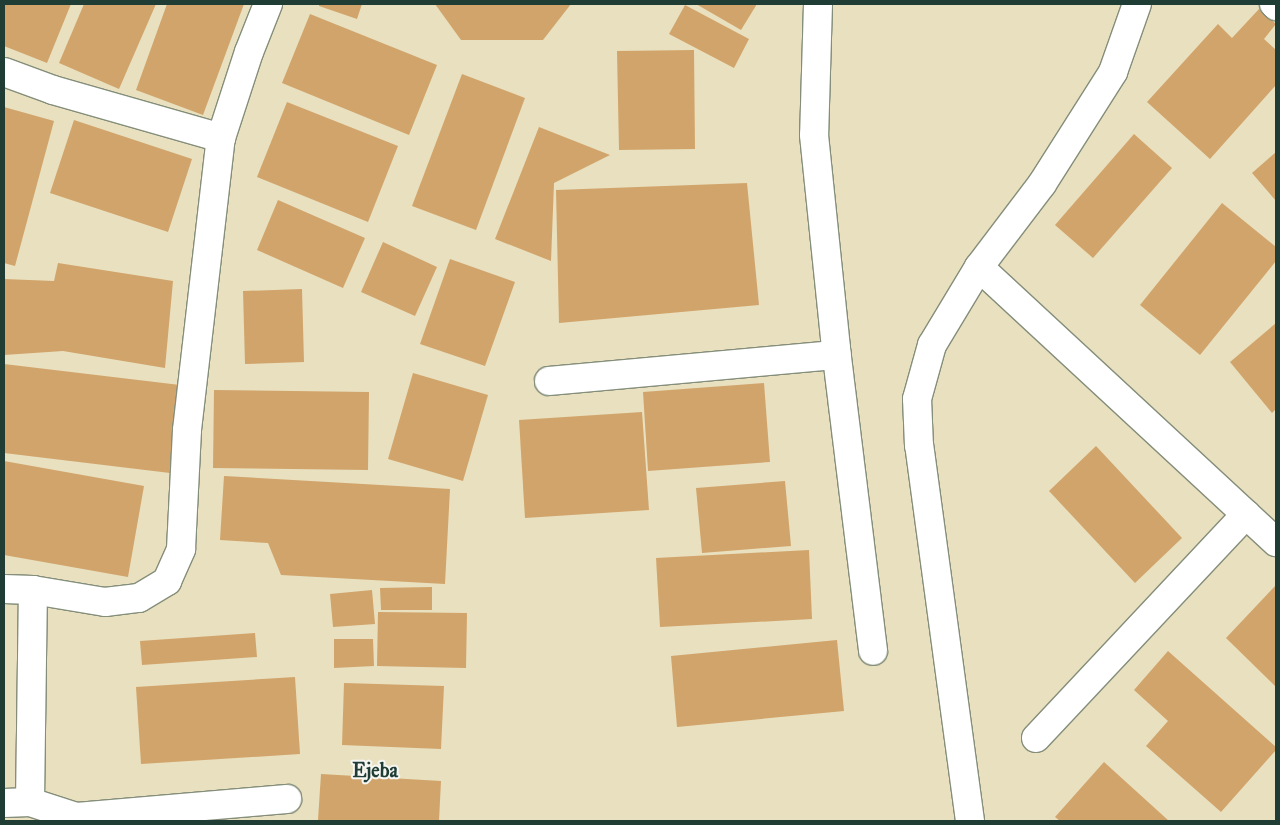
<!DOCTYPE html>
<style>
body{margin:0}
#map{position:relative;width:1280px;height:825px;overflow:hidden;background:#e9e0bf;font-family:"IM FELL Great Primer",serif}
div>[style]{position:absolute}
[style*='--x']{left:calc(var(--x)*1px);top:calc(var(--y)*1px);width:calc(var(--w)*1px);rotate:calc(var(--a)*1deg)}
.building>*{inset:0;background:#d1a46b}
.roads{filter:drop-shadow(1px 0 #848e7a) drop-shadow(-1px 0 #848e7a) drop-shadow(0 1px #848e7a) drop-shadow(0 -1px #848e7a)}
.minor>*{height:28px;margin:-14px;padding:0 14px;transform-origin:14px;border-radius:14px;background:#fff}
span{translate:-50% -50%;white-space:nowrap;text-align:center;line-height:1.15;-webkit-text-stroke:4px #f6f6f2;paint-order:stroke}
.quarter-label{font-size:20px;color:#1f3d34;font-weight:700}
.frame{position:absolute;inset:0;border:5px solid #1f3d34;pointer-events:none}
</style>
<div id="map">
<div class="building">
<div style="clip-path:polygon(4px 4px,71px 4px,47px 63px,4px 46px)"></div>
<div style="clip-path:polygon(84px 4px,156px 4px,119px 89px,59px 63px)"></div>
<div style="clip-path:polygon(167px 4px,244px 4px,203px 115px,136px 90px)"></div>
<div style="clip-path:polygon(319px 4px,362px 4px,357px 19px,319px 6px)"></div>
<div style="clip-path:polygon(435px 4px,571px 4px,543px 40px,461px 40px)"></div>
<div style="clip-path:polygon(696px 4px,757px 4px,741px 30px)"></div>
<div style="clip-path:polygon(685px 5px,749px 39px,734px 68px,669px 34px)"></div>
<div style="clip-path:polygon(1259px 9px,1276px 24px,1264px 39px,1276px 50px,1276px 85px,1210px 159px,1147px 102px,1218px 24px,1232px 38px)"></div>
<div style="clip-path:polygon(310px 14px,437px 65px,409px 135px,282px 83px)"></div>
<div style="clip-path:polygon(694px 50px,695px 149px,619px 150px,617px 51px)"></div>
<div style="clip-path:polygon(462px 74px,525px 98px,476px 230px,412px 206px)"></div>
<div style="clip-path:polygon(287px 102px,398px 146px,368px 222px,257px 177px)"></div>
<div style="clip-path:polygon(4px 107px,54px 121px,15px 266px,4px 263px)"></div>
<div style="clip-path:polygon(74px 120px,192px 159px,168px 232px,50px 193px)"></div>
<div style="clip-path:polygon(539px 127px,610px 155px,554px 183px,551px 261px,495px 239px)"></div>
<div style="clip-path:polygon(1134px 134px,1172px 168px,1093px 258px,1055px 225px)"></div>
<div style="clip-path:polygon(1276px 152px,1276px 201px,1252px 173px)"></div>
<div style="clip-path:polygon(747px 183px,759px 305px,559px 323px,556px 190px)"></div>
<div style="clip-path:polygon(278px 200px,365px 238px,343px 288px,257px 250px)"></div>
<div style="clip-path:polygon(1222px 203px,1276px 247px,1276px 261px,1200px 355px,1140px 305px)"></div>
<div style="clip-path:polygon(383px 242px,437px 267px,415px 316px,361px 292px)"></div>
<div style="clip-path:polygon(450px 259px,515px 282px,485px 366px,420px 344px)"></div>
<div style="clip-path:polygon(58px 263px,173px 281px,165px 368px,63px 351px,4px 355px,4px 279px,54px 281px)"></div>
<div style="clip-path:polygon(302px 289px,304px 362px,245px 364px,243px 291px)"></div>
<div style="clip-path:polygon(1276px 323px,1276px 409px,1272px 413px,1230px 362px)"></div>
<div style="clip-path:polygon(4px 364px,180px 385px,170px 473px,4px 453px)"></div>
<div style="clip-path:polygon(413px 373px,488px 395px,463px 481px,388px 459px)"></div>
<div style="clip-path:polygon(764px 383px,770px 462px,648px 471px,643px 392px)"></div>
<div style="clip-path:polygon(214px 390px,369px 392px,368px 470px,213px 468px)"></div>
<div style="clip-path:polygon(642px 412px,649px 510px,525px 518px,519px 420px)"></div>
<div style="clip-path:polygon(1096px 446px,1182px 538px,1135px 583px,1049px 491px)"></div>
<div style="clip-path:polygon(4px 461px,144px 486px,128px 577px,4px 555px)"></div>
<div style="clip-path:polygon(224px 476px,450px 489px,445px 584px,281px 575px,268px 543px,220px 540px)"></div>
<div style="clip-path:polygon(785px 481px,791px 546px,702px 553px,696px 488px)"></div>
<div style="clip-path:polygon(809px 550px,812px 619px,660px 627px,656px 558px)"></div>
<div style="clip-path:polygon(1276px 585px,1276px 687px,1226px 638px)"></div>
<div style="clip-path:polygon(432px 587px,432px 610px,381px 610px,380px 588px)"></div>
<div style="clip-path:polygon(372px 590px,375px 624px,333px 627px,330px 594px)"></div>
<div style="clip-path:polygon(378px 612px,467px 613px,466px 668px,377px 666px)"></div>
<div style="clip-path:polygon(255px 633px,257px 657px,142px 665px,140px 641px)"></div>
<div style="clip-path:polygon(334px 639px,373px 639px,374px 666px,334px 668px)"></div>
<div style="clip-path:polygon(837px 640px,844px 711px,677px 727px,671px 656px)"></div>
<div style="clip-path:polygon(1168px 651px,1276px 747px,1276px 750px,1221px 812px,1146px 746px,1168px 721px,1134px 690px)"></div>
<div style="clip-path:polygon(295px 677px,300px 754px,141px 764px,136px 687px)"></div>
<div style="clip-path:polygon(344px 683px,444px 686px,441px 749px,342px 745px)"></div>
<div style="clip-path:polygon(1104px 762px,1169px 821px,1060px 821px,1055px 817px)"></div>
<div style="clip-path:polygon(321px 774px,441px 781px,439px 821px,318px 820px)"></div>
</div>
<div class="roads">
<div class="minor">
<div style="--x:818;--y:4;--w:131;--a:91.7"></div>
<div style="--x:814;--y:135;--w:215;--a:84.1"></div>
<div style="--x:836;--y:349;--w:304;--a:83"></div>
<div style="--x:1274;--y:4;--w:3;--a:45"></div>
<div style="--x:4;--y:72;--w:52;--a:20.2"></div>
<div style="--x:53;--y:90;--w:175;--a:15.9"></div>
<div style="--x:979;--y:267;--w:405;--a:42.8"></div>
<div style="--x:549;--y:381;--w:289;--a:-5.2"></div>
<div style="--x:4;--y:589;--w:29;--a:2"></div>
<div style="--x:33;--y:590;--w:73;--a:9.5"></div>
<div style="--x:105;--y:602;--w:34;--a:-7"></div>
<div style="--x:139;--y:598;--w:33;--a:-31"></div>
<div style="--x:167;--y:581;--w:35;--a:-66"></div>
<div style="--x:181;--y:549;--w:119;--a:-87.1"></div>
<div style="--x:187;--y:430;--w:294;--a:-83.4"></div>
<div style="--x:221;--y:138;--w:90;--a:-72"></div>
<div style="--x:249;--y:52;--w:52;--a:-68.4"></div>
<div style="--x:1036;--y:738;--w:307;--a:-46.8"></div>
<div style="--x:30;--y:802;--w:212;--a:-89.2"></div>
<div style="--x:4;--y:803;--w:26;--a:-2"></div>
<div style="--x:30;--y:802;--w:48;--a:18.1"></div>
<div style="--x:76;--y:817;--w:212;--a:-4.9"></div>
<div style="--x:970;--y:821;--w:378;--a:-97.7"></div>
<div style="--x:919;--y:446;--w:47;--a:-92.4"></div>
<div style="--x:917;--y:399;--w:56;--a:-74.5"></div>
<div style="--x:932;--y:345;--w:91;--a:-58.9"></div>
<div style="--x:979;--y:267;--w:104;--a:-52.8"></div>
<div style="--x:1042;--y:184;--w:133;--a:-57.6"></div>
<div style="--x:1113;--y:72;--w:72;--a:-70.6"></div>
</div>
</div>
<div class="quarter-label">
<span style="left:375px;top:770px">Ejeba</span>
</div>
<div class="frame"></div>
</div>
